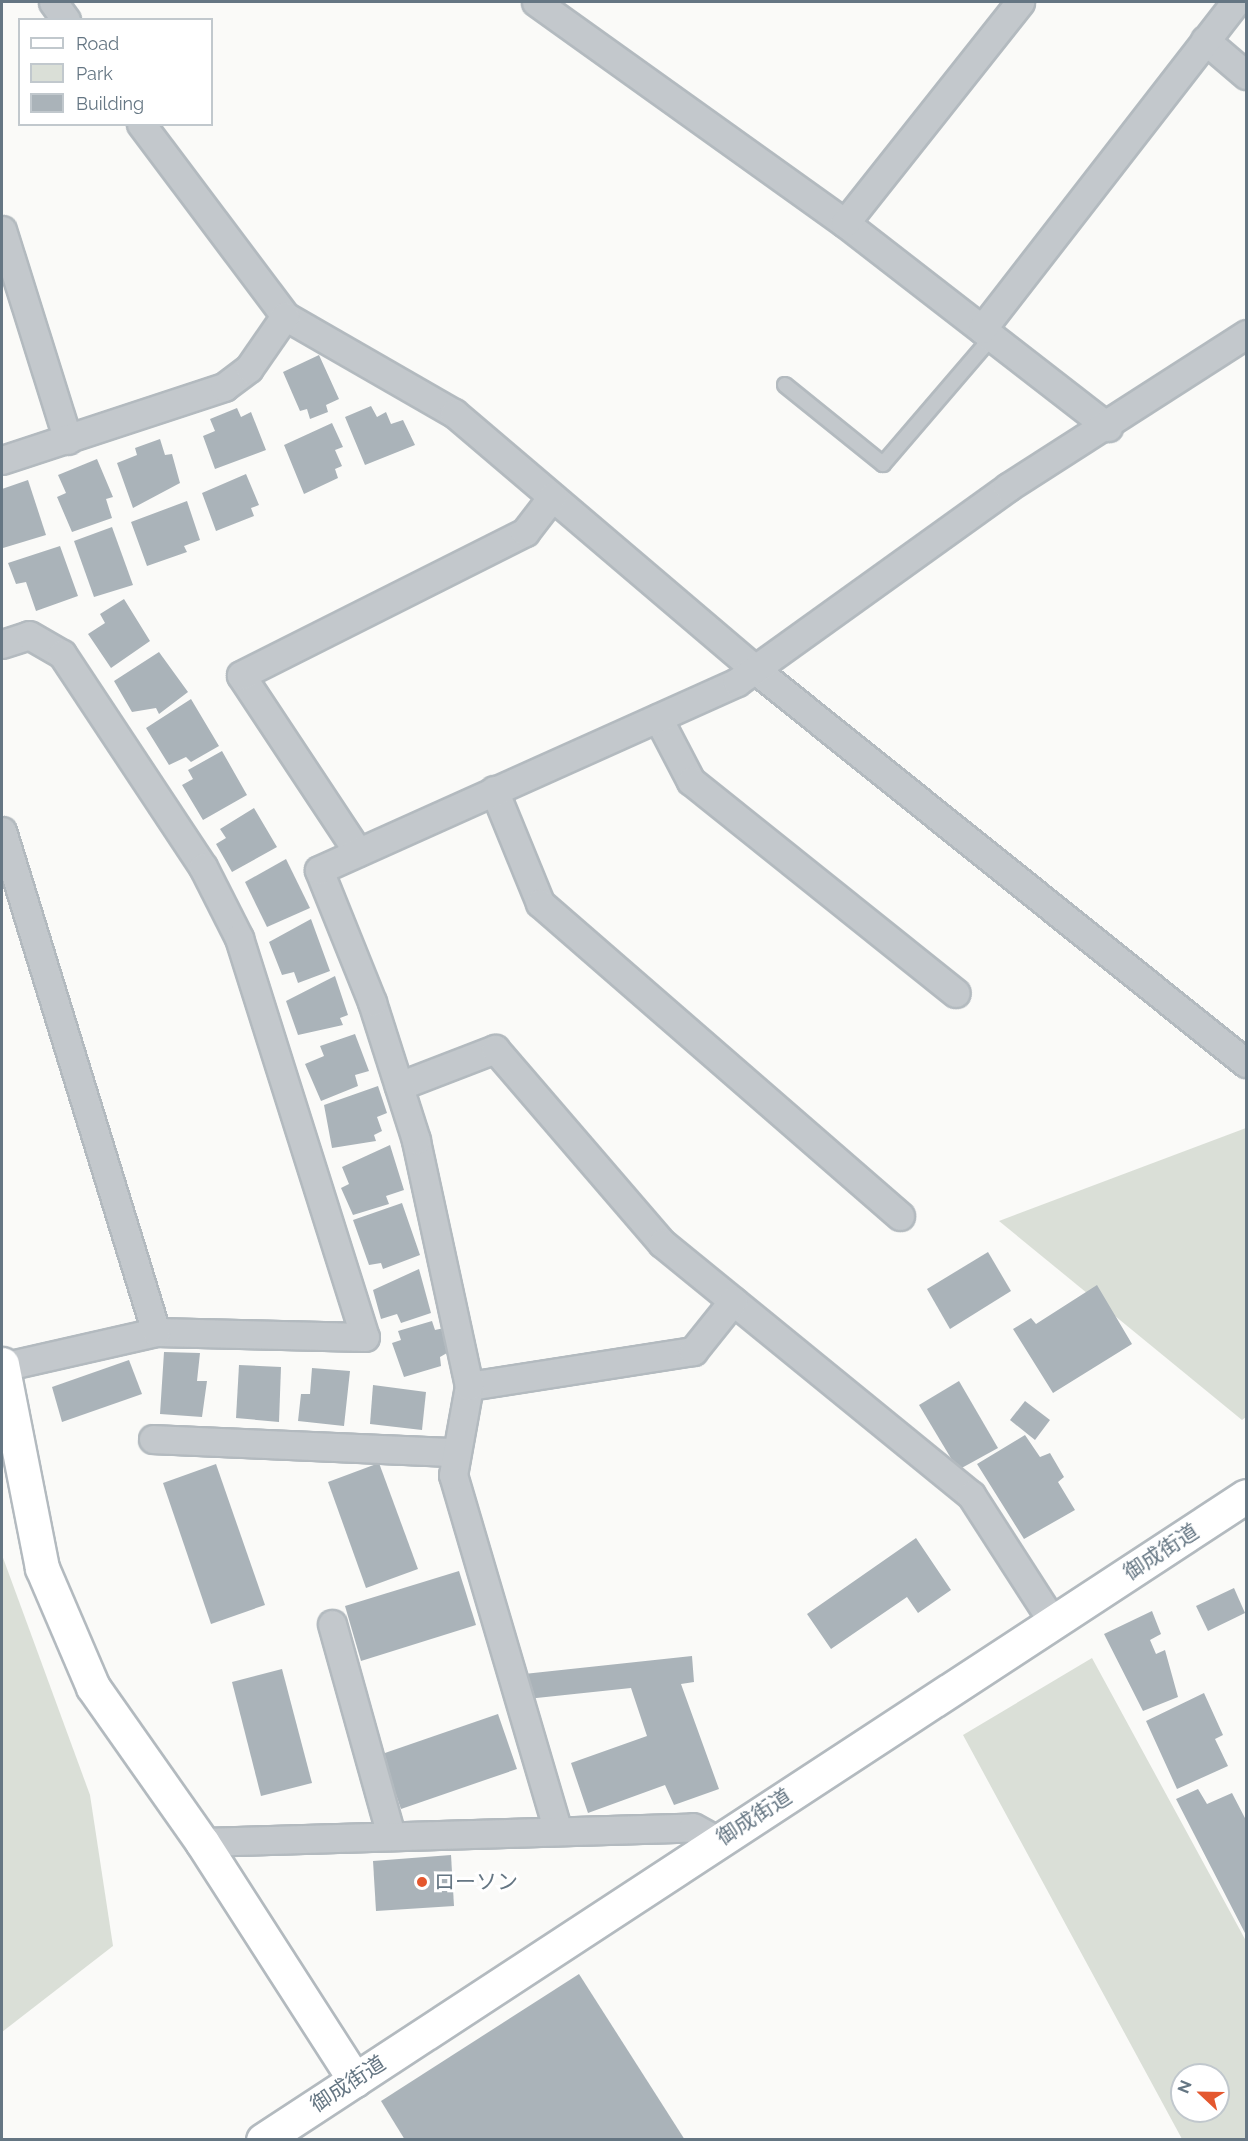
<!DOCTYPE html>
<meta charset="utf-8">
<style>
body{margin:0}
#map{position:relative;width:1248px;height:2141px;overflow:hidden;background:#fafaf8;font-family:Raleway,"Noto Sans JP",sans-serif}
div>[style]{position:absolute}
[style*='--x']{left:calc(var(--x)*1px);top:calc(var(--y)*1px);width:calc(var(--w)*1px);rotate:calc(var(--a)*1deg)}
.green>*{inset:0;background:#dadfd7}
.building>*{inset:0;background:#aab3b9}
.roads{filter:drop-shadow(2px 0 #b3babf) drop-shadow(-2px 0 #b3babf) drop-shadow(0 2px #b3babf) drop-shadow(0 -2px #b3babf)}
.lane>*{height:14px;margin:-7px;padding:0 7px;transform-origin:7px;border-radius:7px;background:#c3c8cc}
.street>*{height:27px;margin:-13.5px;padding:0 13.5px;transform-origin:13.5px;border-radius:13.5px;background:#c3c8cc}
.secondary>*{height:33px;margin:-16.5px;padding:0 16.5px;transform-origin:16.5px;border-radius:16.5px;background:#fff}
.dots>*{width:16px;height:16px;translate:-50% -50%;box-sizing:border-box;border:3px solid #fff;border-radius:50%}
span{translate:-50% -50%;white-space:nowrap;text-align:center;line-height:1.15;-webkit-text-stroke:6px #fff;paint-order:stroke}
.street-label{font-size:21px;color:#657683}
.poi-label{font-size:21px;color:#657683}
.left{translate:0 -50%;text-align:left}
.frame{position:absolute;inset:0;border:3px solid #657683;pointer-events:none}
.legend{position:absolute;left:18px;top:18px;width:195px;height:108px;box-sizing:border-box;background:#fff;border:2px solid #c1c8cd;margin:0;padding:8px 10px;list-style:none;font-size:18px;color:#657683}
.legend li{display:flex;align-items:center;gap:12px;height:30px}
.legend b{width:30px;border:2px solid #c1c8cd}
.north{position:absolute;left:1170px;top:2063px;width:60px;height:60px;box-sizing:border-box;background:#fff;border:2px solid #c1c8cd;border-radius:50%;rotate:292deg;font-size:16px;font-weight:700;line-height:24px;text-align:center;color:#657683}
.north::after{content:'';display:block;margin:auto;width:21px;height:27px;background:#e4572e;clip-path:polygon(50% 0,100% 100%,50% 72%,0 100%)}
</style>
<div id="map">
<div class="green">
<div style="clip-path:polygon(1246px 1128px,1246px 1417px,1242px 1420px,999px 1221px)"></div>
<div style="clip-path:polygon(2px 1555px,90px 1795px,113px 1946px,2px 2032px)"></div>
<div style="clip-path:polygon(evenodd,1092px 1658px,1246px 1941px,1246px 2139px,1182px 2139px,963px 1735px,1092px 1658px,1182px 2075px,1218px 2075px,1218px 2111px,1182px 2111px,1182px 2075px)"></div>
</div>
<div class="building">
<div style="clip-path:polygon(319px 355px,339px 399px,326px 405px,328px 412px,310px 419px,307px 409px,300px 411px,283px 372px)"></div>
<div style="clip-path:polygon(371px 406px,377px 417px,386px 412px,391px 424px,403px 420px,415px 445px,365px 465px,345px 417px)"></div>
<div style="clip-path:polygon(237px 408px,241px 417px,251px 412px,266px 450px,215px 469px,203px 436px,215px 431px,210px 419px)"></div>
<div style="clip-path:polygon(332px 423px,343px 447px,335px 450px,342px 466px,335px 469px,338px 478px,304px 494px,284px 445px)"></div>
<div style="clip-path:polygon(160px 439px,165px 455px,172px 454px,180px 483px,133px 508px,117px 463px,137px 455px,135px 448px)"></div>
<div style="clip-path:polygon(97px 459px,113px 497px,106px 499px,112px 518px,72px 532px,57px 497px,66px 493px,58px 475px)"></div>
<div style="clip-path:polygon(246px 474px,259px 505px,251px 508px,254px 516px,216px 531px,202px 493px)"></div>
<div style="clip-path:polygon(28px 480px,46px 535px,3px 548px,2px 489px)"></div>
<div style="clip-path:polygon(187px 501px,200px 540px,184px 546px,187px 552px,147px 566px,131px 522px)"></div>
<div style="clip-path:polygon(112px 527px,133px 585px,94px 597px,74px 541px)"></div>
<div style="clip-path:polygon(60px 546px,78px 596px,36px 611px,26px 582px,16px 584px,8px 563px)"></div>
<div style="clip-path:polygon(124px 599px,150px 641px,111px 668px,88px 634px,105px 623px,100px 614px)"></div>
<div style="clip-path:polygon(159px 652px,188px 692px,159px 714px,156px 708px,132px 712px,114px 681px)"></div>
<div style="clip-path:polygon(191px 699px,219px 746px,191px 762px,186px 757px,169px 765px,146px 728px)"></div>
<div style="clip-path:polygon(222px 751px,247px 795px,203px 820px,182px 785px,193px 779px,188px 770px)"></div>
<div style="clip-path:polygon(254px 808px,277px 847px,232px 872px,216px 844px,226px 838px,220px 829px)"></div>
<div style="clip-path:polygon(286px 859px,310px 908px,267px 927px,245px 882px)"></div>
<div style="clip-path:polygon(311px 919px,330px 971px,298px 983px,294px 972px,282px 975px,269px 942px)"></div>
<div style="clip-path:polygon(335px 976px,348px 1015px,340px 1018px,343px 1025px,298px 1035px,286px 1001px)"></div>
<div style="clip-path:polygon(355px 1034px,369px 1071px,355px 1075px,358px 1086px,321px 1101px,305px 1064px,324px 1056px,320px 1046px)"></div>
<div style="clip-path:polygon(378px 1086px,387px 1113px,377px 1117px,382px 1131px,374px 1135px,376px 1141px,332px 1148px,324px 1105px)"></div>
<div style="clip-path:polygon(390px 1145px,404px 1190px,386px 1196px,389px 1204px,353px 1215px,341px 1188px,349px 1184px,342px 1167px)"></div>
<div style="clip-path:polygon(402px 1203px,420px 1255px,383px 1269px,381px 1263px,369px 1265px,353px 1220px)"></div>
<div style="clip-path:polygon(988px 1252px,1011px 1291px,950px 1329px,927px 1289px)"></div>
<div style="clip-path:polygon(419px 1269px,431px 1313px,401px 1323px,397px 1314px,381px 1319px,373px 1290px)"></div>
<div style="clip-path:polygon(1097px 1285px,1132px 1344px,1053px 1393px,1013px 1329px,1031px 1318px,1036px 1324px)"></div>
<div style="clip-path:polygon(432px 1321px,435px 1330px,444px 1328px,447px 1353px,440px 1357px,441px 1366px,404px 1377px,392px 1343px,401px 1340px,398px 1331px)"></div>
<div style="clip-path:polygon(164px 1352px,200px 1353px,197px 1381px,207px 1381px,202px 1417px,160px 1414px)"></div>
<div style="clip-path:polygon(129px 1360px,142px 1394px,62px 1422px,52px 1387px)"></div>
<div style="clip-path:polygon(239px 1365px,281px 1367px,279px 1422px,236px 1418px)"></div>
<div style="clip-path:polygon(312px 1368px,350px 1371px,344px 1426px,298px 1421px,301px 1394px,310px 1394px)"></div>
<div style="clip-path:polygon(959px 1381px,998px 1448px,958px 1470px,919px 1405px)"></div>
<div style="clip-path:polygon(373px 1385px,426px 1392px,422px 1430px,370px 1424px)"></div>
<div style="clip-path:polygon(1025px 1401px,1050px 1420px,1035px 1440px,1010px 1420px)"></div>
<div style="clip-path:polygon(1025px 1435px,1040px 1457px,1050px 1453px,1064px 1477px,1058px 1482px,1075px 1510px,1024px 1539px,977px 1464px)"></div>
<div style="clip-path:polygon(379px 1463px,418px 1569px,366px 1588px,328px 1482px)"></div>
<div style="clip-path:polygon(216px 1464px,265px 1605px,211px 1624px,163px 1483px)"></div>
<div style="clip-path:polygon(916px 1538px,951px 1590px,918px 1613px,907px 1597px,831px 1649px,807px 1614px)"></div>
<div style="clip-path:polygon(459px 1571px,476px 1625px,361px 1661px,345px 1606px)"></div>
<div style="clip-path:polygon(1234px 1588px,1245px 1613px,1208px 1631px,1196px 1606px)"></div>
<div style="clip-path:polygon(1152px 1611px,1161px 1634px,1150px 1640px,1156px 1654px,1165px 1650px,1178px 1697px,1143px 1711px,1104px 1634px)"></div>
<div style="clip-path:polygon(692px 1656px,694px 1682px,681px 1684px,719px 1789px,674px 1805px,665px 1785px,588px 1813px,571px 1763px,647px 1736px,631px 1688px,527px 1699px,524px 1674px)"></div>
<div style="clip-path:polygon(282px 1669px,312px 1783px,261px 1796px,232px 1682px)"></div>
<div style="clip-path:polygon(1204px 1693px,1223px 1735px,1215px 1739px,1228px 1766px,1177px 1789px,1146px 1721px)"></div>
<div style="clip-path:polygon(498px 1714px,517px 1769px,401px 1809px,382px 1754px)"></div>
<div style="clip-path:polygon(1198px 1789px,1207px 1804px,1232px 1793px,1246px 1820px,1246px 1935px,1176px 1799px)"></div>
<div style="clip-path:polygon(451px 1855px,454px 1906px,376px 1911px,373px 1861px)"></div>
<div style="clip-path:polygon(579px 1974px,685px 2140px,405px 2140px,381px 2101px)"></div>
</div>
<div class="roads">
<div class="lane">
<div style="--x:785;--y:385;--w:126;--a:38.9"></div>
<div style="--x:883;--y:464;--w:167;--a:-49.4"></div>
</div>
<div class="street">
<div style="--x:53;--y:2;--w:22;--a:54"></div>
<div style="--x:536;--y:2;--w:380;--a:35.6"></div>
<div style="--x:845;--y:223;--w:333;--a:37.8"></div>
<div style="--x:1205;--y:40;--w:54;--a:40.5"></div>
<div style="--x:141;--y:124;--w:240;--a:53.1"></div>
<div style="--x:285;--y:316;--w:195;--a:29.9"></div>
<div style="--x:454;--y:413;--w:398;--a:40.4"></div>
<div style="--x:757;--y:671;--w:627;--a:38.72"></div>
<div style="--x:845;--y:223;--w:282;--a:-51.6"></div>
<div style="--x:2;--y:230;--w:220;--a:72.6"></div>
<div style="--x:982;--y:329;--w:414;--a:-52.2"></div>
<div style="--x:2;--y:460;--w:234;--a:-18.2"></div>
<div style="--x:224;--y:387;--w:31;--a:-37"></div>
<div style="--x:249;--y:368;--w:63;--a:-55.3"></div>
<div style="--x:2;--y:644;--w:28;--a:-18"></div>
<div style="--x:29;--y:635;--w:38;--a:30"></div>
<div style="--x:62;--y:654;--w:255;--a:56.5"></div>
<div style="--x:203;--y:867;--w:80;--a:63.1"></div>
<div style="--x:239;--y:938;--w:418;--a:72.5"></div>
<div style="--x:365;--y:1337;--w:209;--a:-178.6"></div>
<div style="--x:156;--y:1332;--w:158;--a:167.2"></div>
<div style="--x:658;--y:718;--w:71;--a:62.4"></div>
<div style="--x:691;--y:781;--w:339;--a:38.7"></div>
<div style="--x:494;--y:790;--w:122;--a:67.8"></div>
<div style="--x:540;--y:903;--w:477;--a:41"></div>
<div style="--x:2;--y:831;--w:524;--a:72.91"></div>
<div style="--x:358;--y:852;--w:212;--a:-123.5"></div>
<div style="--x:241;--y:675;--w:318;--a:-26.7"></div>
<div style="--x:525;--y:532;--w:44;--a:-52.4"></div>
<div style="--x:399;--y:1086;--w:103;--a:-21.1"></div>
<div style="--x:495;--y:1049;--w:256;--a:49.3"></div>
<div style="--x:662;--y:1243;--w:399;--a:39.2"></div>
<div style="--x:971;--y:1495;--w:151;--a:57.2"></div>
<div style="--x:469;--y:1386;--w:227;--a:-8.9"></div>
<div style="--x:693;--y:1351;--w:64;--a:-51.3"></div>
<div style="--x:153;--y:1439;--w:301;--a:2.5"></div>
<div style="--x:332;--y:1624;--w:219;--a:74.4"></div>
<div style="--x:557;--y:1828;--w:368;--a:-106.4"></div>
<div style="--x:453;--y:1475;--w:90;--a:-79.8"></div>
<div style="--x:469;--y:1386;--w:252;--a:-102.2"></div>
<div style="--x:416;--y:1140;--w:145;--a:-107.7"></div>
<div style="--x:372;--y:1002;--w:142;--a:-111.9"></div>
<div style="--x:319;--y:870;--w:458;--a:-24.2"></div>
<div style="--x:737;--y:682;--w:334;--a:-35.7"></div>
<div style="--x:1008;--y:487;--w:283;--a:-32.7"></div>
<div style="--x:202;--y:1842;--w:491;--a:-1.7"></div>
<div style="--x:693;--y:1827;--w:29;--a:29"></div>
</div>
<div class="secondary">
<div style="--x:2;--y:1364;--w:208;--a:78.9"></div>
<div style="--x:42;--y:1568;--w:129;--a:66.8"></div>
<div style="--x:93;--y:1687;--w:189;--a:54.9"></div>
<div style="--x:202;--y:1842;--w:283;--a:57.3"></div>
<div style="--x:263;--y:2140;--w:1175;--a:-33.23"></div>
</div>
</div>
<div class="dots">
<div style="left:422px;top:1882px;background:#e4572e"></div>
</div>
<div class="street-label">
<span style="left:1161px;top:1552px;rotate:-33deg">御成街道</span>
<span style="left:754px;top:1817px;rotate:-33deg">御成街道</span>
<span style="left:348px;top:2084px;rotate:-33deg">御成街道</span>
</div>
<div class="poi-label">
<span class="left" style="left:434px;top:1882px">ローソン</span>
</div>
<div class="frame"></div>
<ul class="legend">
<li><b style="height:8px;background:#fff"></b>Road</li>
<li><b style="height:16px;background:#dadfd7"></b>Park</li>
<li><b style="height:16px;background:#aab3b9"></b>Building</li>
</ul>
<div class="north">N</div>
</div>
